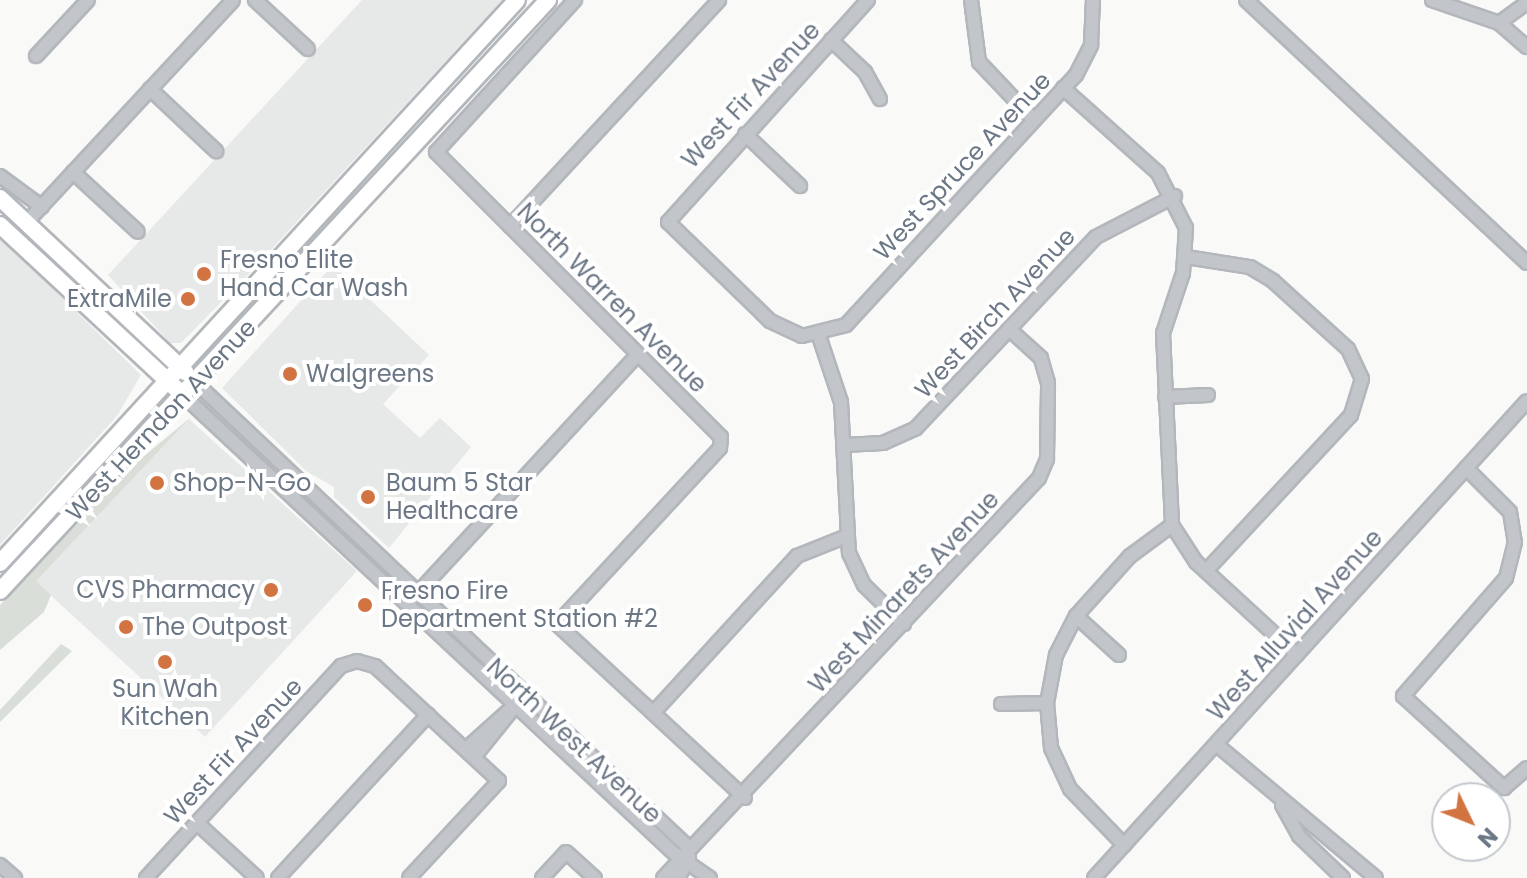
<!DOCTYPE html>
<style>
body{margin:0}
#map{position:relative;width:1527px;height:878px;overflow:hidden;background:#f9faf8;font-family:Poppins,sans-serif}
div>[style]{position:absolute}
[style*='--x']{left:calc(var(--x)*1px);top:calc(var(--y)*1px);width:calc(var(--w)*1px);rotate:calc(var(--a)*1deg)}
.built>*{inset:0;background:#e7e9e8}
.green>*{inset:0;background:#d9ded8}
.roads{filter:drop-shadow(2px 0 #b3b7bc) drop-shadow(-2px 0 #b3b7bc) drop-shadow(0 2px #b3b7bc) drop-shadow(0 -2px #b3b7bc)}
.minor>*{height:12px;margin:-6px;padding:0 6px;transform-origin:6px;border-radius:6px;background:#c2c5c9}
.major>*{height:16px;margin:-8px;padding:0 8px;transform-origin:8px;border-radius:8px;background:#fff}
.dots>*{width:22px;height:22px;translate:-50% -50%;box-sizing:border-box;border:4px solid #fff;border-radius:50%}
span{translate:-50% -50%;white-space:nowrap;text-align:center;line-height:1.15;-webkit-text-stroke:8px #fff;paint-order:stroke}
.street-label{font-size:24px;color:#6c7786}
.poi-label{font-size:24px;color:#6c7786}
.left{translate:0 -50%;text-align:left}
.right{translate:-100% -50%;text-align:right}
.north{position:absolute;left:1431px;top:782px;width:80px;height:80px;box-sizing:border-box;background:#fff;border:2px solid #c4c9cf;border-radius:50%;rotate:133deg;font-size:22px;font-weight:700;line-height:32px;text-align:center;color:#6c7786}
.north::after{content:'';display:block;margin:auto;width:28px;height:36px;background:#d17441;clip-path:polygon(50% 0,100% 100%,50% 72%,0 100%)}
</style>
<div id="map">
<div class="built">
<div style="clip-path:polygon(362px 0,502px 0,244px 279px,181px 343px,170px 343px,108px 275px)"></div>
<div style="clip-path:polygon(0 237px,141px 375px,117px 416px,0 545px)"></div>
<div style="clip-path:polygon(333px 265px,429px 355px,383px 404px,420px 438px,440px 418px,471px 447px,389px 548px,334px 497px,334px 487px,306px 471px,222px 388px)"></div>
<div style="clip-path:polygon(189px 419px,357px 571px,205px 737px,35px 581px)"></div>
</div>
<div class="green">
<div style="clip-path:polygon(191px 417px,36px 581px,51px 595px,44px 612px,0 650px,0 605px,132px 466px)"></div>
<div style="clip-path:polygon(61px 644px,72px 651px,0 722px,0 710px)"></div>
</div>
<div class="roads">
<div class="minor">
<div style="--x:255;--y:0;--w:72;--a:42.8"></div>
<div style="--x:575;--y:0;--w:206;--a:132.4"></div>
<div style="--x:436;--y:152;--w:403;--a:45"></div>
<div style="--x:721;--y:437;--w:11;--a:95"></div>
<div style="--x:720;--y:448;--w:240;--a:132.8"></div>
<div style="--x:557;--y:624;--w:256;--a:42.8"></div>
<div style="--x:868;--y:0;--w:299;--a:132"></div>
<div style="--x:668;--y:222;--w:142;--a:44.1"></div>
<div style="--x:770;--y:321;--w:35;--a:25"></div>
<div style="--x:802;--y:336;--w:45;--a:-14"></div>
<div style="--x:846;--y:325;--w:340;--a:-47.4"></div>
<div style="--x:1076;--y:75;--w:34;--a:-63"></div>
<div style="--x:1091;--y:45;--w:45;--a:-87.5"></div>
<div style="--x:971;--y:0;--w:63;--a:82.6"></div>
<div style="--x:979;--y:62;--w:80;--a:46.5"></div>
<div style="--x:1246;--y:0;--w:385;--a:43.1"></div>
<div style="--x:1432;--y:0;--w:71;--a:18.9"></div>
<div style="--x:1499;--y:23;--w:37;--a:41"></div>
<div style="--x:1499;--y:23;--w:34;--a:-36"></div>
<div style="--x:831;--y:40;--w:47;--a:43.3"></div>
<div style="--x:865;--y:72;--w:31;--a:61"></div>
<div style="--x:36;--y:56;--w:76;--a:-47.1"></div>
<div style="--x:1063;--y:88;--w:127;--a:41.8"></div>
<div style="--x:1158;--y:173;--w:62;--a:63"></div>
<div style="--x:1186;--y:228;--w:45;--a:93.8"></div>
<div style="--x:1183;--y:273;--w:63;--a:108.4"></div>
<div style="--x:1163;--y:333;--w:192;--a:87.3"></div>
<div style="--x:1172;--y:525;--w:44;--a:57"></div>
<div style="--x:1196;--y:562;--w:137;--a:42.6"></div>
<div style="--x:150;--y:89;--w:91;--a:43.2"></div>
<div style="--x:745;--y:134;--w:76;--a:43.4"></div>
<div style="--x:73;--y:172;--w:88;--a:42.7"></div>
<div style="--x:0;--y:176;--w:52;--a:36.4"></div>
<div style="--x:26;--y:223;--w:304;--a:-47.1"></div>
<div style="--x:510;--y:226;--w:308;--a:-47.2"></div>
<div style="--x:1186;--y:257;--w:65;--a:8.9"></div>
<div style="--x:1250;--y:267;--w:27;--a:31"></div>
<div style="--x:1273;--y:281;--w:101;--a:42.2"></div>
<div style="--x:1348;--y:349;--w:33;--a:65"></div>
<div style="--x:1362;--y:379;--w:38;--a:107"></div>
<div style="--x:1351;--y:415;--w:213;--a:132.9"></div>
<div style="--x:819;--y:336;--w:70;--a:71.6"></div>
<div style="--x:841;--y:402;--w:151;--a:87"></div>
<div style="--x:849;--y:553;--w:35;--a:65"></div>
<div style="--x:864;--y:585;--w:56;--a:44.3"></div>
<div style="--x:196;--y:383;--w:673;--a:43.32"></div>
<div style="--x:686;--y:845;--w:13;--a:77"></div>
<div style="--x:184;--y:396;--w:673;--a:43.01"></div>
<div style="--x:676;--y:855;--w:41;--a:34.1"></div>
<div style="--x:1165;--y:397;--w:43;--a:-2.7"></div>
<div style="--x:844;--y:445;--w:39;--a:-3"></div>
<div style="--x:883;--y:443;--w:36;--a:-24"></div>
<div style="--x:916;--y:428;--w:262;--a:-46.7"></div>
<div style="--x:1096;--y:237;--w:89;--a:-27.4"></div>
<div style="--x:1466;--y:468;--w:62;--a:45"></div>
<div style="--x:1510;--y:512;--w:30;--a:81"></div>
<div style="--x:1515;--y:542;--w:37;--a:104"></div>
<div style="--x:1506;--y:578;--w:157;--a:131.1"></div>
<div style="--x:1403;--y:696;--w:137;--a:42.3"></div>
<div style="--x:1504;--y:788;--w:30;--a:-41"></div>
<div style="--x:413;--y:598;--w:328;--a:-47.3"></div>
<div style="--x:1076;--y:616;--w:58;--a:42.2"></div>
<div style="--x:1047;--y:703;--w:45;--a:84.9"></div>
<div style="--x:1051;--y:748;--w:45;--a:65.1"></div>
<div style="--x:1070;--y:789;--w:78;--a:46"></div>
<div style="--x:1001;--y:704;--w:46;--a:-1.2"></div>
<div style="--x:1047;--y:703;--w:49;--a:-79.4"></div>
<div style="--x:1056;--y:655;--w:44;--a:-62.9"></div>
<div style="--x:1076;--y:616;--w:81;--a:-48"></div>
<div style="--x:1130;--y:556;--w:52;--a:-36.4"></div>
<div style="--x:654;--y:712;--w:212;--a:-47.5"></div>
<div style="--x:797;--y:556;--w:54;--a:-21.8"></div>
<div style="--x:1217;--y:745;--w:207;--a:39.9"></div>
<div style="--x:466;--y:749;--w:64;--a:-41.9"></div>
<div style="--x:474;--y:757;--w:72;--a:-51.2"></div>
<div style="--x:1282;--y:805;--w:35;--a:61"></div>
<div style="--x:1299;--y:836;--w:61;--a:43.7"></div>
<div style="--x:197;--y:823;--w:81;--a:42.5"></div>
<div style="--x:0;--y:865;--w:20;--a:41"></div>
<div style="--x:146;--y:878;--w:288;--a:-47.4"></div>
<div style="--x:341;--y:666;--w:17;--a:-17"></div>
<div style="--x:357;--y:661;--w:19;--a:16"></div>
<div style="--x:375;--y:666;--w:169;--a:42.8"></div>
<div style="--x:499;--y:781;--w:132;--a:132.9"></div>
<div style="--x:278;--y:878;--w:222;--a:-47.4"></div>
<div style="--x:542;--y:878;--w:35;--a:-47"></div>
<div style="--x:566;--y:852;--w:39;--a:42"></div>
<div style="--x:663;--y:878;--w:549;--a:-46.77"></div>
<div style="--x:1039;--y:478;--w:21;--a:-67"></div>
<div style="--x:1047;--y:459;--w:76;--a:-89.2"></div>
<div style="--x:1048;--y:383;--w:26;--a:-106"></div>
<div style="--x:1041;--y:358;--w:43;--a:-137.8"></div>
<div style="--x:678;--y:878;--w:23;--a:-61"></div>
<div style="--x:1094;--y:878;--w:644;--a:-47.77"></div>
</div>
<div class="major">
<div style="--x:0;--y:198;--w:254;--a:43.2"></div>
<div style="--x:0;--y:225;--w:251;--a:42.9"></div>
<div style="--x:0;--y:563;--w:764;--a:-47.44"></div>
<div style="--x:0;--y:591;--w:806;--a:-47.16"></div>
</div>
</div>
<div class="dots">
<div style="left:204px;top:274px;background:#d17441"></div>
<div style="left:188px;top:299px;background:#d17441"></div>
<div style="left:290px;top:374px;background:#d17441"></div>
<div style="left:157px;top:483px;background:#d17441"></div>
<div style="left:368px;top:497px;background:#d17441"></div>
<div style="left:271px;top:590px;background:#d17441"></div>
<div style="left:365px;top:605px;background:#d17441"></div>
<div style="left:126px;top:627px;background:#d17441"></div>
<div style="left:165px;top:662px;background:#d17441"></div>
</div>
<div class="street-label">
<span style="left:751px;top:95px;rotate:-47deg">West Fir Avenue</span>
<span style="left:962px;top:166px;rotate:-47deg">West Spruce Avenue</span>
<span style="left:612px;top:298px;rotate:45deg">North Warren Avenue</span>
<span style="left:995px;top:313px;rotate:-47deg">West Birch Avenue</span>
<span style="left:161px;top:420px;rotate:-47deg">West Herndon Avenue</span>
<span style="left:904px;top:592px;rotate:-47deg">West Minarets Avenue</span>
<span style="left:1295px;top:625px;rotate:-48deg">West Alluvial Avenue</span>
<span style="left:574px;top:741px;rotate:43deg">North West Avenue</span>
<span style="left:233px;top:751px;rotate:-47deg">West Fir Avenue</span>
</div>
<div class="poi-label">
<span class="left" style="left:220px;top:274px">Fresno Elite<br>Hand Car Wash</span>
<span class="right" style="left:172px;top:299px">ExtraMile</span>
<span class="left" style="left:306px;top:374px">Walgreens</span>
<span class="left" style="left:173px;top:483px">Shop-N-Go</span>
<span class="left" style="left:386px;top:497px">Baum 5 Star<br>Healthcare</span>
<span class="right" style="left:255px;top:590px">CVS Pharmacy</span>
<span class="left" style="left:381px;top:605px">Fresno Fire<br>Department Station #2</span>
<span class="left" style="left:142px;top:627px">The Outpost</span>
<span style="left:165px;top:703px">Sun Wah<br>Kitchen</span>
</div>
<div class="north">N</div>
</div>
